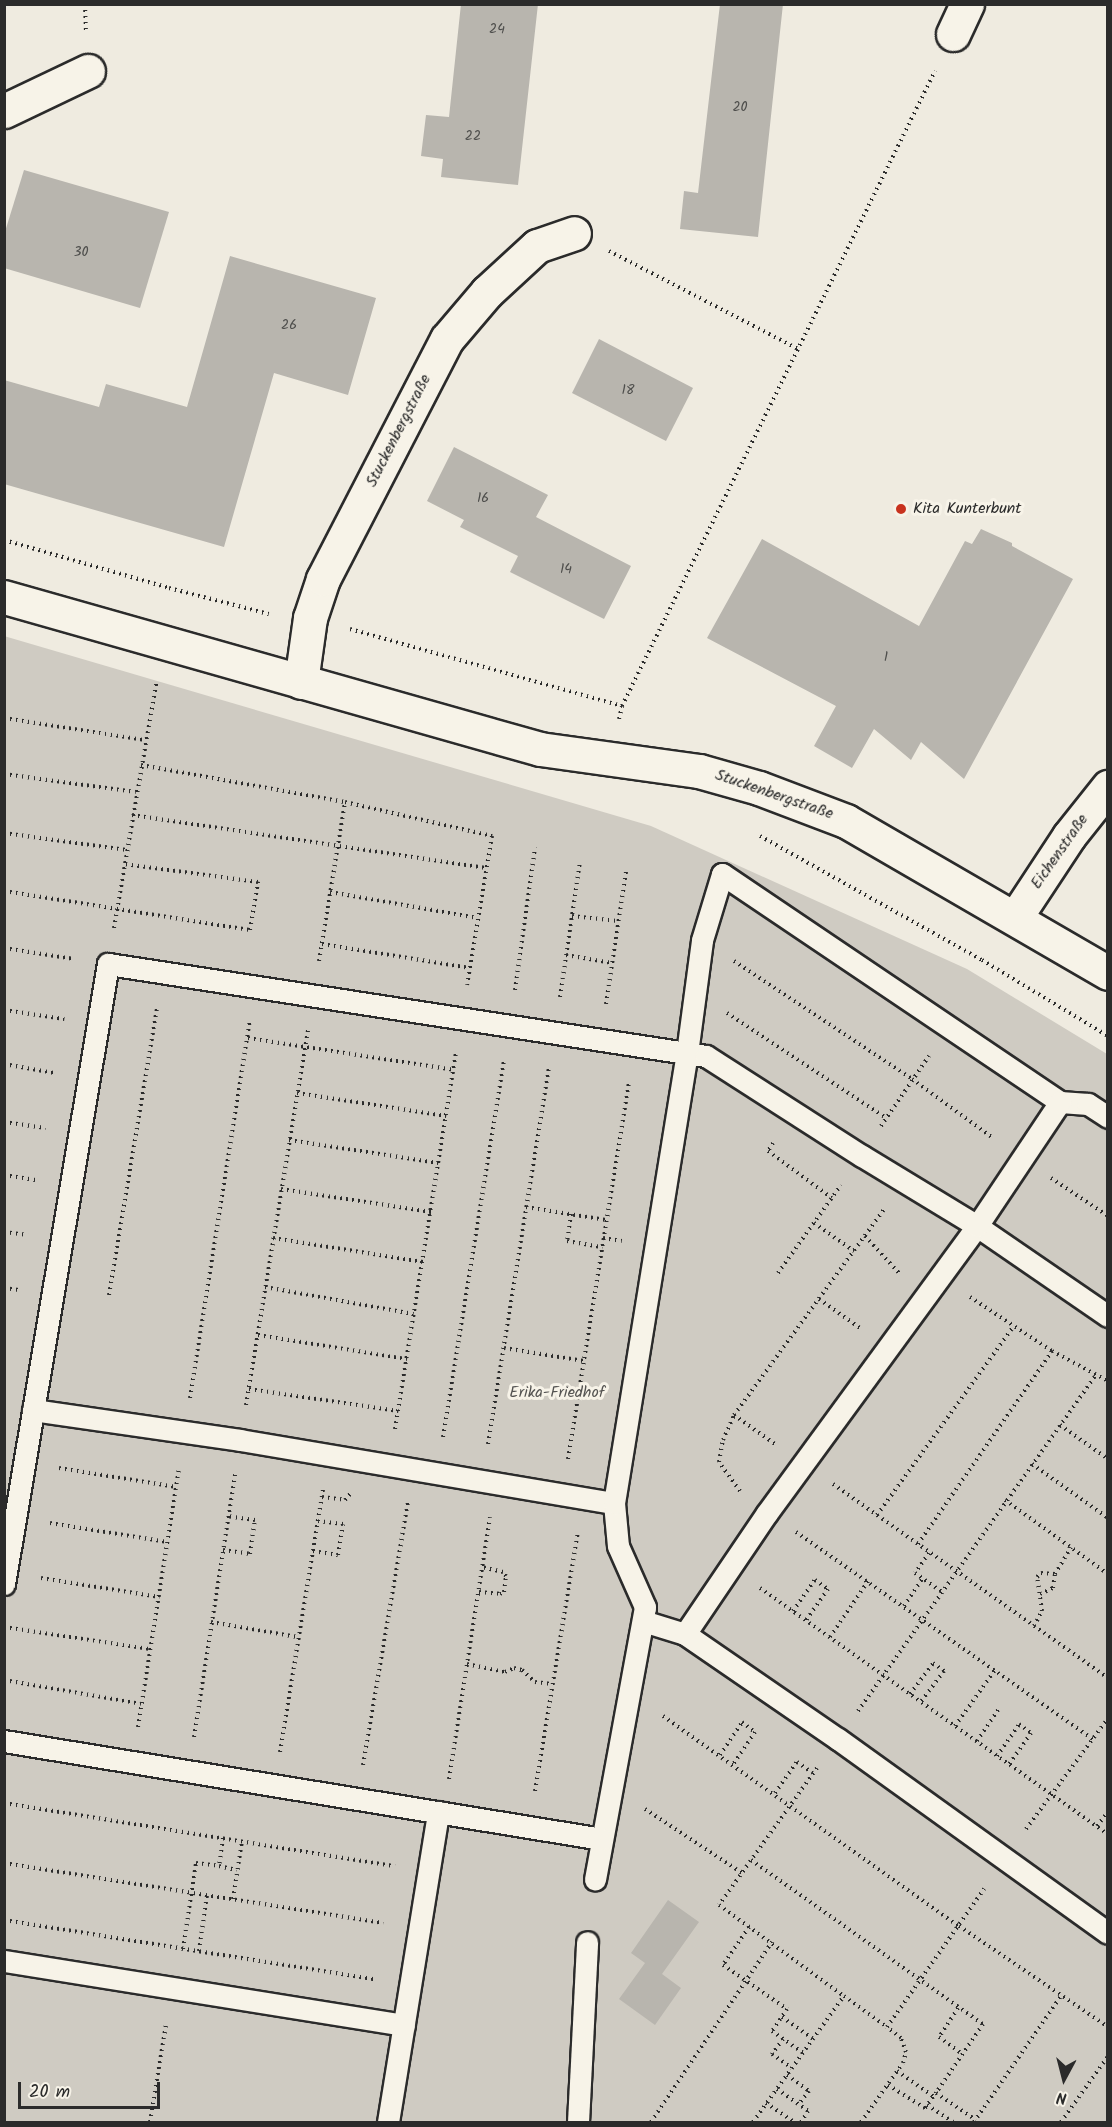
<!DOCTYPE html>
<meta charset="utf-8">
<style>
body{margin:0}
#map{position:relative;width:1112px;height:2127px;overflow:hidden;background:#efebe0;font-family:Kalam,sans-serif}
div>[style]{position:absolute}
[style*='--x']{left:calc(var(--x)*1px);top:calc(var(--y)*1px);width:calc(var(--w)*1px);rotate:calc(var(--a)*1deg)}
.green>*{inset:0;background:#cfcbc2}
.building>*{inset:0;background:#b8b5ae}
.path>*{height:4px;margin-top:-2px;transform-origin:0;background:repeating-linear-gradient(90deg,#2b2b2b 0 1.5px,transparent 0 6px)}
.roads{filter:drop-shadow(2px 0 #2b2b2b) drop-shadow(-2px 0 #2b2b2b) drop-shadow(0 2px #2b2b2b) drop-shadow(0 -2px #2b2b2b)}
.service>*{height:21px;margin:-10.5px;padding:0 10.5px;transform-origin:10.5px;border-radius:10.5px;background:#f7f3e8}
.minor>*{height:33px;margin:-16.5px;padding:0 16.5px;transform-origin:16.5px;border-radius:16.5px;background:#f7f3e8}
.dots>*{width:16px;height:16px;translate:-50% -50%;box-sizing:border-box;border:3px solid #f7f3e8;border-radius:50%}
span{translate:-50% -50%;white-space:nowrap;text-align:center;line-height:1.15;-webkit-text-stroke:6px #f7f3e8;paint-order:stroke}
.number-label{font-size:14px;color:#4e4e4c}
.number-label span{-webkit-text-stroke-width:0}
.street-label{font-size:16px;color:#2b2b2b}
.poi-label{font-size:16px;color:#2b2b2b}
.left{translate:0 -50%;text-align:left}
.park-label{font-size:16px;color:#545351}
.frame{position:absolute;inset:0;border:6px solid #2b2b2b;pointer-events:none}
.north{position:absolute;left:1034px;top:2049px;width:60px;height:60px;-webkit-text-stroke:4px #f7f3e8;paint-order:stroke;rotate:187deg;font-size:16px;font-weight:700;line-height:24px;text-align:center;color:#2b2b2b}
.north::after{content:'';display:block;margin:auto;width:21px;height:27px;background:#2b2b2b;clip-path:polygon(50% 0,100% 100%,50% 72%,0 100%)}
.scale{position:absolute;left:18px;top:2082px;width:142px;height:27px;box-sizing:border-box;border:3px solid #2b2b2b;border-top:0;padding-left:8px;font-size:18px;line-height:21px;white-space:nowrap;color:#2b2b2b;-webkit-text-stroke:4px #f7f3e8;paint-order:stroke}
</style>
<div id="map">
<div class="green">
<div style="clip-path:polygon(4px 636px,651px 826px,967px 969px,1107px 1054px,1107px 2122px,5px 2122px)"></div>
</div>
<div class="building">
<div style="clip-path:polygon(461px 4px,538px 4px,518px 185px,441px 177px,443px 159px,421px 156px,426px 115px,449px 117px)"></div>
<div style="clip-path:polygon(720px 4px,783px 4px,758px 237px,680px 229px,684px 191px,698px 193px)"></div>
<div style="clip-path:polygon(24px 170px,169px 212px,140px 308px,4px 268px,4px 235px)"></div>
<div style="clip-path:polygon(230px 256px,376px 298px,348px 395px,274px 373px,224px 547px,4px 484px,4px 380px,99px 407px,106px 384px,187px 407px)"></div>
<div style="clip-path:polygon(599px 339px,693px 388px,666px 441px,572px 393px)"></div>
<div style="clip-path:polygon(454px 447px,548px 495px,536px 517px,631px 566px,604px 619px,510px 572px,518px 556px,460px 527px,464px 520px,427px 501px)"></div>
<div style="clip-path:polygon(981px 529px,1012px 543px,1012px 546px,1073px 579px,964px 779px,921px 742px,911px 760px,874px 729px,852px 768px,814px 746px,836px 706px,707px 638px,762px 539px,919px 626px,965px 541px,972px 544px)"></div>
<div style="clip-path:polygon(668px 1900px,699px 1922px,662px 1974px,681px 1988px,655px 2025px,619px 1999px,645px 1963px,631px 1953px)"></div>
</div>
<div class="path">
<div style="--x:85;--y:4;--w:27;--a:88"></div>
<div style="--x:609;--y:251;--w:213;--a:27.4"></div>
<div style="--x:4;--y:540;--w:172;--a:16.2"></div>
<div style="--x:169;--y:588;--w:103;--a:14.6"></div>
<div style="--x:350;--y:629;--w:283;--a:15.8"></div>
<div style="--x:4;--y:718;--w:143;--a:8.9"></div>
<div style="--x:619;--y:719;--w:13;--a:-77"></div>
<div style="--x:622;--y:706;--w:708;--a:-63.76"></div>
<div style="--x:141;--y:765;--w:207;--a:10.3"></div>
<div style="--x:345;--y:802;--w:151;--a:13"></div>
<div style="--x:492;--y:836;--w:151;--a:99.5"></div>
<div style="--x:4;--y:774;--w:133;--a:7.8"></div>
<div style="--x:132;--y:815;--w:358;--a:8.5"></div>
<div style="--x:4;--y:833;--w:124;--a:7.9"></div>
<div style="--x:760;--y:836;--w:254;--a:29.2"></div>
<div style="--x:982;--y:960;--w:147;--a:31.1"></div>
<div style="--x:4;--y:891;--w:249;--a:9"></div>
<div style="--x:250;--y:930;--w:49;--a:-80.5"></div>
<div style="--x:258;--y:882;--w:135;--a:-172.3"></div>
<div style="--x:330;--y:892;--w:150;--a:10"></div>
<div style="--x:572;--y:916;--w:46;--a:6.2"></div>
<div style="--x:114;--y:928;--w:248;--a:-80.2"></div>
<div style="--x:322;--y:944;--w:150;--a:9.2"></div>
<div style="--x:4;--y:948;--w:71;--a:8.9"></div>
<div style="--x:566;--y:955;--w:47;--a:9.9"></div>
<div style="--x:319;--y:961;--w:161;--a:-80.7"></div>
<div style="--x:734;--y:961;--w:214;--a:33.5"></div>
<div style="--x:912;--y:1079;--w:100;--a:36.1"></div>
<div style="--x:515;--y:990;--w:144;--a:-82"></div>
<div style="--x:560;--y:997;--w:136;--a:-81.6"></div>
<div style="--x:606;--y:1004;--w:134;--a:-81.4"></div>
<div style="--x:4;--y:1010;--w:61;--a:8.5"></div>
<div style="--x:727;--y:1013;--w:191;--a:33.4"></div>
<div style="--x:248;--y:1038;--w:208;--a:8.8"></div>
<div style="--x:4;--y:1064;--w:51;--a:10.2"></div>
<div style="--x:297;--y:1093;--w:151;--a:8.8"></div>
<div style="--x:4;--y:1122;--w:42;--a:8.1"></div>
<div style="--x:881;--y:1126;--w:85;--a:-55.6"></div>
<div style="--x:289;--y:1140;--w:151;--a:8.8"></div>
<div style="--x:773;--y:1143;--w:9;--a:122"></div>
<div style="--x:768;--y:1151;--w:79;--a:36.3"></div>
<div style="--x:4;--y:1175;--w:32;--a:9"></div>
<div style="--x:1051;--y:1178;--w:69;--a:33.7"></div>
<div style="--x:281;--y:1189;--w:152;--a:8.7"></div>
<div style="--x:526;--y:1207;--w:81;--a:9.2"></div>
<div style="--x:571;--y:1214;--w:27;--a:98"></div>
<div style="--x:567;--y:1241;--w:36;--a:10"></div>
<div style="--x:814;--y:1223;--w:49;--a:35"></div>
<div style="--x:4;--y:1232;--w:24;--a:7"></div>
<div style="--x:865;--y:1236;--w:50;--a:47.4"></div>
<div style="--x:273;--y:1238;--w:152;--a:9.1"></div>
<div style="--x:603;--y:1238;--w:19;--a:9"></div>
<div style="--x:778;--y:1273;--w:108;--a:-54.4"></div>
<div style="--x:265;--y:1287;--w:151;--a:10.3"></div>
<div style="--x:4;--y:1288;--w:15;--a:8"></div>
<div style="--x:109;--y:1295;--w:290;--a:-80.5"></div>
<div style="--x:970;--y:1297;--w:98;--a:33.4"></div>
<div style="--x:1052;--y:1351;--w:64;--a:28.2"></div>
<div style="--x:819;--y:1299;--w:50;--a:35.3"></div>
<div style="--x:258;--y:1335;--w:151;--a:9.2"></div>
<div style="--x:504;--y:1348;--w:81;--a:9.2"></div>
<div style="--x:249;--y:1389;--w:151;--a:8.4"></div>
<div style="--x:190;--y:1398;--w:383;--a:-81"></div>
<div style="--x:246;--y:1405;--w:380;--a:-80.6"></div>
<div style="--x:734;--y:1415;--w:50;--a:35.3"></div>
<div style="--x:1060;--y:1425;--w:59;--a:35.3"></div>
<div style="--x:395;--y:1429;--w:380;--a:-80.8"></div>
<div style="--x:443;--y:1437;--w:382;--a:-80.8"></div>
<div style="--x:488;--y:1444;--w:382;--a:-80.8"></div>
<div style="--x:568;--y:1459;--w:383;--a:-80.8"></div>
<div style="--x:1032;--y:1464;--w:93;--a:35.4"></div>
<div style="--x:59;--y:1468;--w:119;--a:9.2"></div>
<div style="--x:833;--y:1484;--w:337;--a:35.2"></div>
<div style="--x:740;--y:1491;--w:36;--a:-126"></div>
<div style="--x:719;--y:1462;--w:22;--a:-80"></div>
<div style="--x:723;--y:1440;--w:27;--a:-66"></div>
<div style="--x:734;--y:1415;--w:255;--a:-53.9"></div>
<div style="--x:322;--y:1497;--w:23;--a:7"></div>
<div style="--x:345;--y:1500;--w:8;--a:-50"></div>
<div style="--x:1005;--y:1500;--w:127;--a:35.7"></div>
<div style="--x:877;--y:1515;--w:233;--a:-54.1"></div>
<div style="--x:50;--y:1523;--w:119;--a:9.2"></div>
<div style="--x:796;--y:1532;--w:362;--a:34.9"></div>
<div style="--x:918;--y:1544;--w:235;--a:-55.2"></div>
<div style="--x:223;--y:1550;--w:27;--a:8"></div>
<div style="--x:250;--y:1554;--w:34;--a:-82"></div>
<div style="--x:255;--y:1520;--w:27;--a:-172"></div>
<div style="--x:313;--y:1551;--w:25;--a:9"></div>
<div style="--x:338;--y:1555;--w:31;--a:-81"></div>
<div style="--x:343;--y:1524;--w:25;--a:-173"></div>
<div style="--x:929;--y:1553;--w:24;--a:125"></div>
<div style="--x:915;--y:1573;--w:32;--a:35"></div>
<div style="--x:41;--y:1578;--w:120;--a:9.1"></div>
<div style="--x:760;--y:1588;--w:426;--a:35.3"></div>
<div style="--x:479;--y:1592;--w:21;--a:5"></div>
<div style="--x:500;--y:1594;--w:4;--a:-27"></div>
<div style="--x:504;--y:1592;--w:16;--a:-83"></div>
<div style="--x:506;--y:1576;--w:5;--a:-127"></div>
<div style="--x:503;--y:1572;--w:22;--a:-167"></div>
<div style="--x:1040;--y:1594;--w:14;--a:-25"></div>
<div style="--x:1053;--y:1588;--w:14;--a:-82"></div>
<div style="--x:1055;--y:1574;--w:31;--a:-59"></div>
<div style="--x:904;--y:1606;--w:32;--a:-56"></div>
<div style="--x:793;--y:1611;--w:38;--a:-55"></div>
<div style="--x:815;--y:1580;--w:16;--a:35"></div>
<div style="--x:828;--y:1589;--w:39;--a:125"></div>
<div style="--x:211;--y:1622;--w:88;--a:9.8"></div>
<div style="--x:1034;--y:1626;--w:17;--a:-62"></div>
<div style="--x:1042;--y:1611;--w:34;--a:-98"></div>
<div style="--x:1037;--y:1577;--w:6;--a:-45"></div>
<div style="--x:1041;--y:1573;--w:14;--a:4"></div>
<div style="--x:4;--y:1627;--w:148;--a:8.6"></div>
<div style="--x:830;--y:1637;--w:68;--a:-55.8"></div>
<div style="--x:467;--y:1664;--w:39;--a:12"></div>
<div style="--x:505;--y:1672;--w:10;--a:-24"></div>
<div style="--x:514;--y:1668;--w:8;--a:14"></div>
<div style="--x:522;--y:1670;--w:18;--a:43"></div>
<div style="--x:535;--y:1682;--w:17;--a:7"></div>
<div style="--x:4;--y:1680;--w:139;--a:9.9"></div>
<div style="--x:910;--y:1694;--w:39;--a:-53"></div>
<div style="--x:933;--y:1663;--w:14;--a:36"></div>
<div style="--x:944;--y:1671;--w:39;--a:127"></div>
<div style="--x:858;--y:1711;--w:413;--a:-54.7"></div>
<div style="--x:663;--y:1716;--w:363;--a:35.4"></div>
<div style="--x:959;--y:1926;--w:180;--a:34.1"></div>
<div style="--x:955;--y:1726;--w:69;--a:-54.5"></div>
<div style="--x:138;--y:1727;--w:262;--a:-81"></div>
<div style="--x:194;--y:1737;--w:266;--a:-81.1"></div>
<div style="--x:977;--y:1741;--w:41;--a:-55.9"></div>
<div style="--x:280;--y:1752;--w:266;--a:-80.7"></div>
<div style="--x:720;--y:1755;--w:40;--a:-56"></div>
<div style="--x:742;--y:1722;--w:16;--a:38"></div>
<div style="--x:755;--y:1732;--w:40;--a:124"></div>
<div style="--x:997;--y:1756;--w:39;--a:-55"></div>
<div style="--x:1019;--y:1724;--w:15;--a:37"></div>
<div style="--x:1031;--y:1733;--w:38;--a:125"></div>
<div style="--x:363;--y:1765;--w:266;--a:-80.3"></div>
<div style="--x:817;--y:1768;--w:168;--a:125.6"></div>
<div style="--x:719;--y:1905;--w:155;--a:36.1"></div>
<div style="--x:844;--y:1996;--w:53;--a:35.8"></div>
<div style="--x:887;--y:2027;--w:169;--a:-54.9"></div>
<div style="--x:449;--y:1779;--w:265;--a:-81.1"></div>
<div style="--x:535;--y:1791;--w:263;--a:-80.6"></div>
<div style="--x:775;--y:1793;--w:38;--a:-55"></div>
<div style="--x:797;--y:1762;--w:19;--a:35"></div>
<div style="--x:4;--y:1803;--w:396;--a:9.2"></div>
<div style="--x:645;--y:1809;--w:116;--a:33.4"></div>
<div style="--x:1097;--y:1826;--w:18;--a:-52"></div>
<div style="--x:1026;--y:1829;--w:138;--a:-53.5"></div>
<div style="--x:223;--y:1838;--w:28;--a:98"></div>
<div style="--x:219;--y:1866;--w:18;--a:13"></div>
<div style="--x:751;--y:1860;--w:284;--a:35.3"></div>
<div style="--x:983;--y:2024;--w:83;--a:124.3"></div>
<div style="--x:4;--y:1863;--w:384;--a:9"></div>
<div style="--x:233;--y:1899;--w:59;--a:-81.2"></div>
<div style="--x:4;--y:1920;--w:375;--a:9.1"></div>
<div style="--x:749;--y:1927;--w:46;--a:124.4"></div>
<div style="--x:723;--y:1965;--w:78;--a:34.5"></div>
<div style="--x:787;--y:2009;--w:27;--a:124"></div>
<div style="--x:772;--y:2031;--w:38;--a:35"></div>
<div style="--x:183;--y:1949;--w:87;--a:-81.4"></div>
<div style="--x:196;--y:1863;--w:23;--a:7"></div>
<div style="--x:199;--y:1951;--w:57;--a:-81.9"></div>
<div style="--x:958;--y:2008;--w:35;--a:123"></div>
<div style="--x:939;--y:2037;--w:29;--a:36"></div>
<div style="--x:782;--y:2017;--w:38;--a:35"></div>
<div style="--x:783;--y:2039;--w:19;--a:126"></div>
<div style="--x:772;--y:2054;--w:24;--a:35"></div>
<div style="--x:897;--y:2071;--w:44;--a:34.8"></div>
<div style="--x:787;--y:2075;--w:27;--a:36"></div>
<div style="--x:809;--y:2091;--w:16;--a:128"></div>
<div style="--x:888;--y:2085;--w:44;--a:31.9"></div>
<div style="--x:925;--y:2108;--w:19;--a:-54"></div>
<div style="--x:936;--y:2093;--w:48;--a:34"></div>
<div style="--x:777;--y:2089;--w:38;--a:35"></div>
<div style="--x:808;--y:2111;--w:13;--a:122"></div>
<div style="--x:766;--y:2103;--w:34;--a:34"></div>
<div style="--x:927;--y:2105;--w:31;--a:33"></div>
<div style="--x:150;--y:2122;--w:99;--a:-80.7"></div>
<div style="--x:651;--y:2122;--w:217;--a:-56.1"></div>
<div style="--x:753;--y:2122;--w:155;--a:-54.2"></div>
<div style="--x:861;--y:2122;--w:72;--a:-54.6"></div>
<div style="--x:903;--y:2063;--w:11;--a:-75"></div>
<div style="--x:906;--y:2052;--w:15;--a:-110"></div>
<div style="--x:901;--y:2038;--w:18;--a:-142"></div>
<div style="--x:974;--y:2122;--w:153;--a:-55.4"></div>
<div style="--x:1061;--y:2122;--w:81;--a:-54.5"></div>
</div>
<div class="roads">
<div class="service">
<div style="--x:33;--y:1410;--w:209;--a:8.2"></div>
<div style="--x:240;--y:1440;--w:379;--a:9.6"></div>
<div style="--x:614;--y:1503;--w:43;--a:84.7"></div>
<div style="--x:618;--y:1546;--w:67;--a:66.1"></div>
<div style="--x:645;--y:1607;--w:277;--a:100.4"></div>
<div style="--x:614;--y:1503;--w:456;--a:-80.8"></div>
<div style="--x:687;--y:1053;--w:114;--a:-82.4"></div>
<div style="--x:702;--y:940;--w:69;--a:-73.1"></div>
<div style="--x:722;--y:874;--w:408;--a:34"></div>
<div style="--x:1060;--y:1102;--w:28;--a:4"></div>
<div style="--x:1088;--y:1104;--w:24;--a:33"></div>
<div style="--x:4;--y:1584;--w:629;--a:-80.48"></div>
<div style="--x:108;--y:964;--w:605;--a:8.75"></div>
<div style="--x:706;--y:1056;--w:185;--a:32.7"></div>
<div style="--x:862;--y:1156;--w:135;--a:31.3"></div>
<div style="--x:977;--y:1226;--w:159;--a:34.5"></div>
<div style="--x:643;--y:1621;--w:44;--a:17.2"></div>
<div style="--x:685;--y:1634;--w:186;--a:34.5"></div>
<div style="--x:838;--y:1739;--w:332;--a:35.7"></div>
<div style="--x:685;--y:1634;--w:146;--a:-55.9"></div>
<div style="--x:767;--y:1513;--w:356;--a:-53.8"></div>
<div style="--x:977;--y:1226;--w:149;--a:-56.2"></div>
<div style="--x:4;--y:1741;--w:606;--a:9.31"></div>
<div style="--x:4;--y:1961;--w:405;--a:9.1"></div>
<div style="--x:388;--y:2122;--w:314;--a:-80.8"></div>
<div style="--x:578;--y:2122;--w:180;--a:-87.1"></div>
</div>
<div class="minor">
<div style="--x:953;--y:34;--w:33;--a:-65"></div>
<div style="--x:4;--y:111;--w:93;--a:-25.5"></div>
<div style="--x:4;--y:597;--w:557;--a:15.83"></div>
<div style="--x:540;--y:749;--w:161;--a:7.9"></div>
<div style="--x:699;--y:771;--w:62;--a:15.8"></div>
<div style="--x:759;--y:788;--w:93;--a:20.8"></div>
<div style="--x:846;--y:821;--w:303;--a:30.1"></div>
<div style="--x:301;--y:682;--w:65;--a:-82"></div>
<div style="--x:310;--y:618;--w:41;--a:-71.6"></div>
<div style="--x:323;--y:579;--w:270;--a:-62.7"></div>
<div style="--x:447;--y:339;--w:62;--a:-49.6"></div>
<div style="--x:487;--y:292;--w:68;--a:-42.6"></div>
<div style="--x:537;--y:246;--w:39;--a:-19"></div>
<div style="--x:1015;--y:918;--w:98;--a:-56.6"></div>
<div style="--x:1069;--y:836;--w:63;--a:-51.5"></div>
</div>
</div>
<div class="dots">
<div style="left:901px;top:509px;background:#c8321e"></div>
</div>
<div class="number-label">
<span style="left:497px;top:29px">24</span>
<span style="left:740px;top:107px">20</span>
<span style="left:473px;top:136px">22</span>
<span style="left:81px;top:252px">30</span>
<span style="left:289px;top:325px">26</span>
<span style="left:628px;top:390px">18</span>
<span style="left:483px;top:498px">16</span>
<span style="left:566px;top:569px">14</span>
<span style="left:886px;top:657px">1</span>
</div>
<div class="street-label">
<span style="left:399px;top:431px;rotate:-63deg">Stuckenbergstraße</span>
<span style="left:774px;top:795px;rotate:19deg">Stuckenbergstraße</span>
<span style="left:1060px;top:852px;rotate:-55deg">Eichenstraße</span>
</div>
<div class="poi-label">
<span class="left" style="left:913px;top:509px">Kita Kunterbunt</span>
</div>
<div class="park-label">
<span style="left:557px;top:1393px">Erika-Friedhof</span>
</div>
<div class="frame"></div>
<div class="north">N</div>
<div class="scale">20 m</div>
</div>
